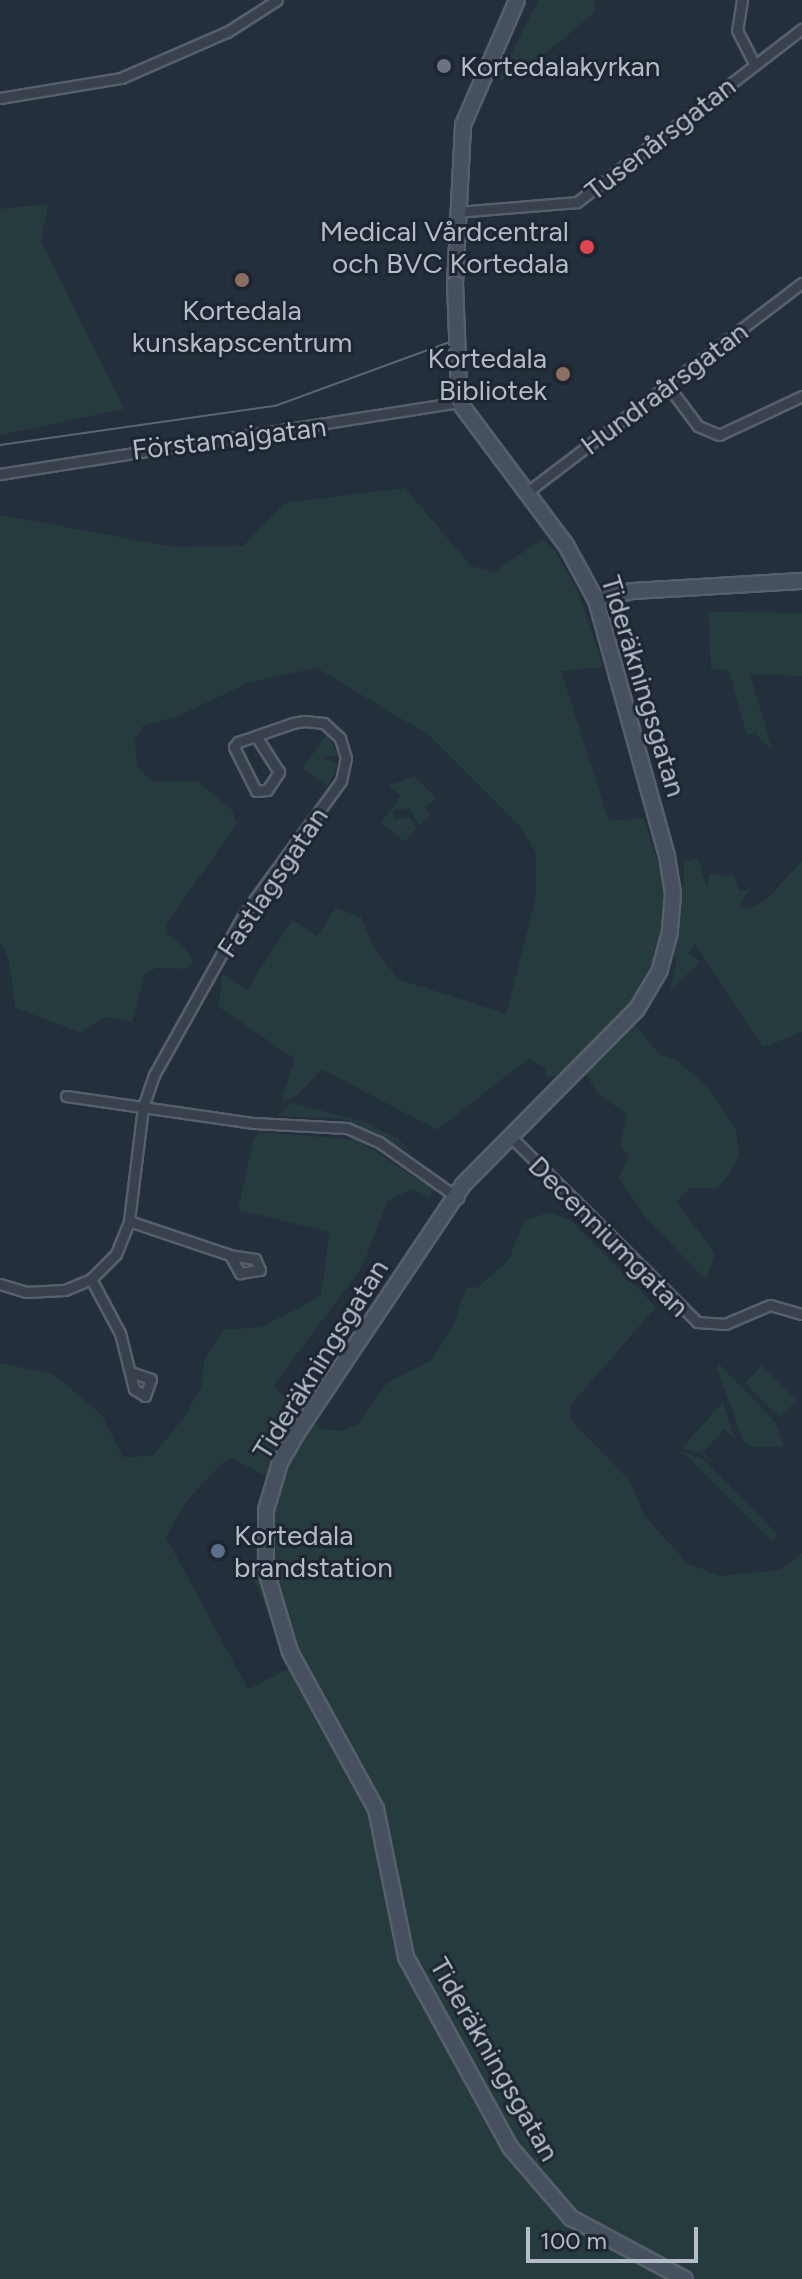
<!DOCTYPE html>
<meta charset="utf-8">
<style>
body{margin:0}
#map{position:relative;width:802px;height:2279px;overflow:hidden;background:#242f3c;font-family:Figtree,sans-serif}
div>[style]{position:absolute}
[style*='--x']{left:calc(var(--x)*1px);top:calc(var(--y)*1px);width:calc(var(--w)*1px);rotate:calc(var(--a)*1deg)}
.green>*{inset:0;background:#263b3d}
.roads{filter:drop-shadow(2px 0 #565f6a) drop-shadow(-2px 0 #565f6a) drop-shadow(0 2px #565f6a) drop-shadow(0 -2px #565f6a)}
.street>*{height:9px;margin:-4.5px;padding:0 4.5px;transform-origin:4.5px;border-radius:4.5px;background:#38414c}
.secondary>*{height:14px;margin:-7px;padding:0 7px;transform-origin:7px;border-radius:7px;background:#46505f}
.tram>*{height:2px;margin:-1px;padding:0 1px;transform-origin:1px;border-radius:1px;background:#5a6573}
.bridges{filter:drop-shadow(2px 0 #565f6a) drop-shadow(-2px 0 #565f6a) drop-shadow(0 2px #565f6a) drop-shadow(0 -2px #565f6a)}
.secondary-bridge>*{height:14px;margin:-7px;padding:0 7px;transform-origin:7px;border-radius:7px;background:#46505f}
.dots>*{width:22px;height:22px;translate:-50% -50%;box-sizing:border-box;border:4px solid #1d2631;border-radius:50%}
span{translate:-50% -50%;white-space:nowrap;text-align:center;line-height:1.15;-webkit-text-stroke:6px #1d2631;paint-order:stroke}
.poi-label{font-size:28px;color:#b4bcc7}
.left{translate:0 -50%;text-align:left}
.right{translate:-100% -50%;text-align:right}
.street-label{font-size:28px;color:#b4bcc7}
.scale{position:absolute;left:526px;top:2227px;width:172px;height:36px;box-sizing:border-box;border:4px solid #b4bcc7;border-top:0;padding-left:10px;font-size:24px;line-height:28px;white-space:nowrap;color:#b4bcc7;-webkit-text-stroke:6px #1d2631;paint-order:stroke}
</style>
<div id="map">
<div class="green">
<div style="clip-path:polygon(538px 0,595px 0,594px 13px,532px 65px,497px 82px)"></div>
<div style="clip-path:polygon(48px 204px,41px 241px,124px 409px,0 435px,0 209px)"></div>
<div style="clip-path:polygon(405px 488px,471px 566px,494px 572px,543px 539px,555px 551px,578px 591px,603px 667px,561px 671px,609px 821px,644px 818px,664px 883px,685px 885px,683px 862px,698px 858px,707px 888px,709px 874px,734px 876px,739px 891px,751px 889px,739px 904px,747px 909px,766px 900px,802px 861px,802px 1032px,763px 1047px,695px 944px,689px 953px,700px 962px,670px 991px,677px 958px,658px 951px,625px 1012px,659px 1054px,676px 1060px,709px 1088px,736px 1129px,739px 1155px,728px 1176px,717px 1188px,690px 1188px,677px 1202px,715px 1254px,706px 1280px,647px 1219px,619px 1178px,629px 1156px,620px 1146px,627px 1114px,598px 1094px,578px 1061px,559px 1076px,546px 1077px,545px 1068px,528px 1059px,437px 1130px,322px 1069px,295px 1097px,281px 1102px,295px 1059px,219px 1007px,222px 974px,247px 990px,292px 920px,317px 936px,336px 908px,361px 917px,374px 948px,398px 979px,506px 1014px,536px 897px,536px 852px,518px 824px,430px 736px,317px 668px,250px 682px,178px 716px,143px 726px,135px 740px,137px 767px,153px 782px,197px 781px,232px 810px,237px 824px,166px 924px,167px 934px,184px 947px,193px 962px,186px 969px,156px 968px,144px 975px,132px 1022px,105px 1017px,80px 1032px,15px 1008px,9px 960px,0 941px,0 515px,174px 547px,243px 546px,285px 503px)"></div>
<div style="clip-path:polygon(708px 612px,802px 613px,802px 676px,750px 674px,773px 752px,755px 732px,747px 735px,729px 671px,711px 668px)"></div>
<div style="clip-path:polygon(327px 734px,338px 755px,323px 758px,338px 764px,328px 786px,303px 768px)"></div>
<div style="clip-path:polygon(415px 776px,436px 798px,425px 808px,430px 815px,419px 826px,409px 808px,393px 811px,394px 820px,409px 817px,417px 828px,405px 842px,381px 823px,401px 796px,388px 786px)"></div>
<div style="clip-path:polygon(292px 1103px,366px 1122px,398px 1139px,413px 1154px,345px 1119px,276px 1116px)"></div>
<div style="clip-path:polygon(evenodd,259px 1132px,358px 1140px,434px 1190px,429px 1197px,412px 1189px,388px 1201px,362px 1267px,273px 1386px,321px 1429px,341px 1431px,358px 1424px,387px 1383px,432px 1360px,454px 1324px,466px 1288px,479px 1287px,509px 1259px,524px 1221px,549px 1212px,572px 1221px,656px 1307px,569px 1407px,572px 1421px,631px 1482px,644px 1515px,687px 1563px,720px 1576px,781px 1570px,802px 1553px,802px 2279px,0 2279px,0 1363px,53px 1374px,102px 1415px,123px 1457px,153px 1456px,185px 1416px,201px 1387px,205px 1359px,223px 1330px,261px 1327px,321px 1296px,329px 1232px,238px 1210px,253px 1141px,259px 1132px,233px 1459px,269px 1478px,259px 1503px,254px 1579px,291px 1667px,248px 1689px,166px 1537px,185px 1503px,222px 1463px,233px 1459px)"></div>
<div style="clip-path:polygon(719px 1364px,776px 1423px,784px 1446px,750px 1447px,743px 1440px,717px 1369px)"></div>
<div style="clip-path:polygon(762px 1365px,797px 1400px,780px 1418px,745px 1383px)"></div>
<div style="clip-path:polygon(723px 1402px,735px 1439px,724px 1429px,703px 1452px,715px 1468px,702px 1454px,682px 1448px)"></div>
<div style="clip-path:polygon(682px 1451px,703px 1459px,778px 1535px,772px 1541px)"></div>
</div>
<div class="roads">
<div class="street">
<div style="--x:742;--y:0;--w:30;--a:99"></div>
<div style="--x:737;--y:30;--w:39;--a:63"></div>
<div style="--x:0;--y:98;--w:123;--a:-9.4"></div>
<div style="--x:121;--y:78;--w:116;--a:-23.5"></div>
<div style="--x:227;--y:32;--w:59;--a:-32.6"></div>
<div style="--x:456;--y:212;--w:121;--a:-4.7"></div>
<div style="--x:577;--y:202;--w:284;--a:-37.6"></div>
<div style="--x:668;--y:386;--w:50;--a:53.1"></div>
<div style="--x:698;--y:426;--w:23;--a:23"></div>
<div style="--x:719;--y:435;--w:92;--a:-25.2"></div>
<div style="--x:0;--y:474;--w:465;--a:-8.9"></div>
<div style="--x:526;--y:493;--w:347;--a:-37.3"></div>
<div style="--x:66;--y:1096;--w:190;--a:8.2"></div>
<div style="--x:254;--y:1123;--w:93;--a:3.1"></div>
<div style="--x:347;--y:1128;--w:35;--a:24"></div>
<div style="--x:379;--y:1142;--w:97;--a:35.3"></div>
<div style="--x:511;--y:1137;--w:262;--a:44.8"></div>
<div style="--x:697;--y:1322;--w:28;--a:4"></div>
<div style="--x:725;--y:1324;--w:49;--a:-22.9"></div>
<div style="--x:770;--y:1305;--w:33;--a:16"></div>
<div style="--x:129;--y:1221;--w:107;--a:18.6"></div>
<div style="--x:230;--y:1255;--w:21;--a:61"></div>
<div style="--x:240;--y:1273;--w:20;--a:-9"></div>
<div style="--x:260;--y:1270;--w:12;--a:-114"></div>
<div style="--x:255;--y:1259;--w:25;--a:-171"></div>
<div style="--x:91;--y:1279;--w:61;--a:61.8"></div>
<div style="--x:120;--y:1333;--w:58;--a:76"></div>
<div style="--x:134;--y:1389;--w:13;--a:32"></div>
<div style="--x:145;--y:1396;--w:18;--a:-71"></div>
<div style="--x:151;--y:1379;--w:21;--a:-161"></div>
<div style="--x:0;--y:1284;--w:27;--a:17"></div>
<div style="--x:26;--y:1292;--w:39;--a:-3"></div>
<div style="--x:65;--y:1290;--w:28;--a:-23"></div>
<div style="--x:91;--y:1279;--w:35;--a:-45"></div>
<div style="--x:116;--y:1254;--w:35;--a:-68"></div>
<div style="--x:129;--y:1221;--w:115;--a:-83"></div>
<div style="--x:143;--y:1107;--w:34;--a:-71"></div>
<div style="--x:154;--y:1075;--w:184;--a:-60.8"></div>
<div style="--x:244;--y:914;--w:165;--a:-53.9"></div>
<div style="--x:341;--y:781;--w:24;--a:-78"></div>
<div style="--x:346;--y:758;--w:21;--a:-107"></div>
<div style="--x:340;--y:738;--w:22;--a:-137"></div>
<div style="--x:324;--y:723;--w:20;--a:-174"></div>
<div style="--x:304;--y:721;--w:11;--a:170"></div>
<div style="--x:293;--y:723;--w:39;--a:161"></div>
<div style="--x:256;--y:736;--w:19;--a:162"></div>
<div style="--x:238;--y:742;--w:6;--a:129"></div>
<div style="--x:234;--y:747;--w:49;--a:63.4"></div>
<div style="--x:256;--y:791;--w:11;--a:-5"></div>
<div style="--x:267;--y:790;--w:22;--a:-56"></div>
<div style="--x:279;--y:772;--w:43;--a:-122.6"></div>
</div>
<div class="secondary">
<div style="--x:455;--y:284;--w:159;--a:-87.1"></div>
<div style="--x:463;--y:125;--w:136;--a:-66.6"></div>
<div style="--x:458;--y:360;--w:42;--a:88.6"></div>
<div style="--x:459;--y:402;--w:179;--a:53.2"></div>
<div style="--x:566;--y:545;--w:63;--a:61.4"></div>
<div style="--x:596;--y:600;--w:266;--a:74.5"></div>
<div style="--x:667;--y:856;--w:39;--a:81"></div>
<div style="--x:673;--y:895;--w:37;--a:95"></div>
<div style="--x:670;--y:932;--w:39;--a:105"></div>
<div style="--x:660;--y:970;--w:45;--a:120.5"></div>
<div style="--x:637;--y:1009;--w:247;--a:134.7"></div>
<div style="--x:463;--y:1185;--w:298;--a:123.8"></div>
<div style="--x:297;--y:1433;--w:34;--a:120"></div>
<div style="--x:280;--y:1463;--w:49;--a:106.6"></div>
<div style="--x:266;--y:1510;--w:61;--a:90"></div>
<div style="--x:266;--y:1571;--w:84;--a:73.5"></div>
<div style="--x:290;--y:1652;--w:179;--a:61.3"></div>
<div style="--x:376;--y:1809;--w:151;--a:78.5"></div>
<div style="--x:406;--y:1957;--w:217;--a:61.3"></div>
<div style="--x:510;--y:2147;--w:94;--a:49.3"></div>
<div style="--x:571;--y:2218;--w:129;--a:28.2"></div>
<div style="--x:596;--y:600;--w:37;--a:-14"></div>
<div style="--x:632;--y:591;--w:170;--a:-3.4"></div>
</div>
</div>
<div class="tram">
<div style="--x:0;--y:445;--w:278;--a:-8.1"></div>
<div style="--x:275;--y:406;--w:189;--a:-20.1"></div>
</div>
<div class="bridges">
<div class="secondary-bridge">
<div style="--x:455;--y:284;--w:76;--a:87.7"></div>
</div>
</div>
<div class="dots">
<div style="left:444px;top:66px;background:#6b7280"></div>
<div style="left:587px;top:247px;background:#e0444e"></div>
<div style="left:242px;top:280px;background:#8d6e63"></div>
<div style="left:563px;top:374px;background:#8d6e63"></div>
<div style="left:218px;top:1551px;background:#5c6f8a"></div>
</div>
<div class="poi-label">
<span class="left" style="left:460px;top:66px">Kortedalakyrkan</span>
<span class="right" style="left:569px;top:247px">Medical Vårdcentral<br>och BVC Kortedala</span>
<span style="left:242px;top:326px">Kortedala<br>kunskapscentrum</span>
<span class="right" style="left:547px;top:374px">Kortedala<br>Bibliotek</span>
<span class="left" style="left:234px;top:1551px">Kortedala<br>brandstation</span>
</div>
<div class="street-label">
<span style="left:660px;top:138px;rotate:-38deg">Tusenårsgatan</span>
<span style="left:664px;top:388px;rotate:-37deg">Hundraårsgatan</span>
<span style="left:229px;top:438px;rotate:-7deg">Förstamajgatan</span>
<span style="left:644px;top:686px;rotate:73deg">Tideräkningsgatan</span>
<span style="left:272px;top:882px;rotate:-56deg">Fastlagsgatan</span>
<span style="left:609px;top:1236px;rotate:45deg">Decenniumgatan</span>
<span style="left:320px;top:1359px;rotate:-58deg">Tideräkningsgatan</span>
<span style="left:495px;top:2059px;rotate:60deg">Tideräkningsgatan</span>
</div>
<div class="scale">100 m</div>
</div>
